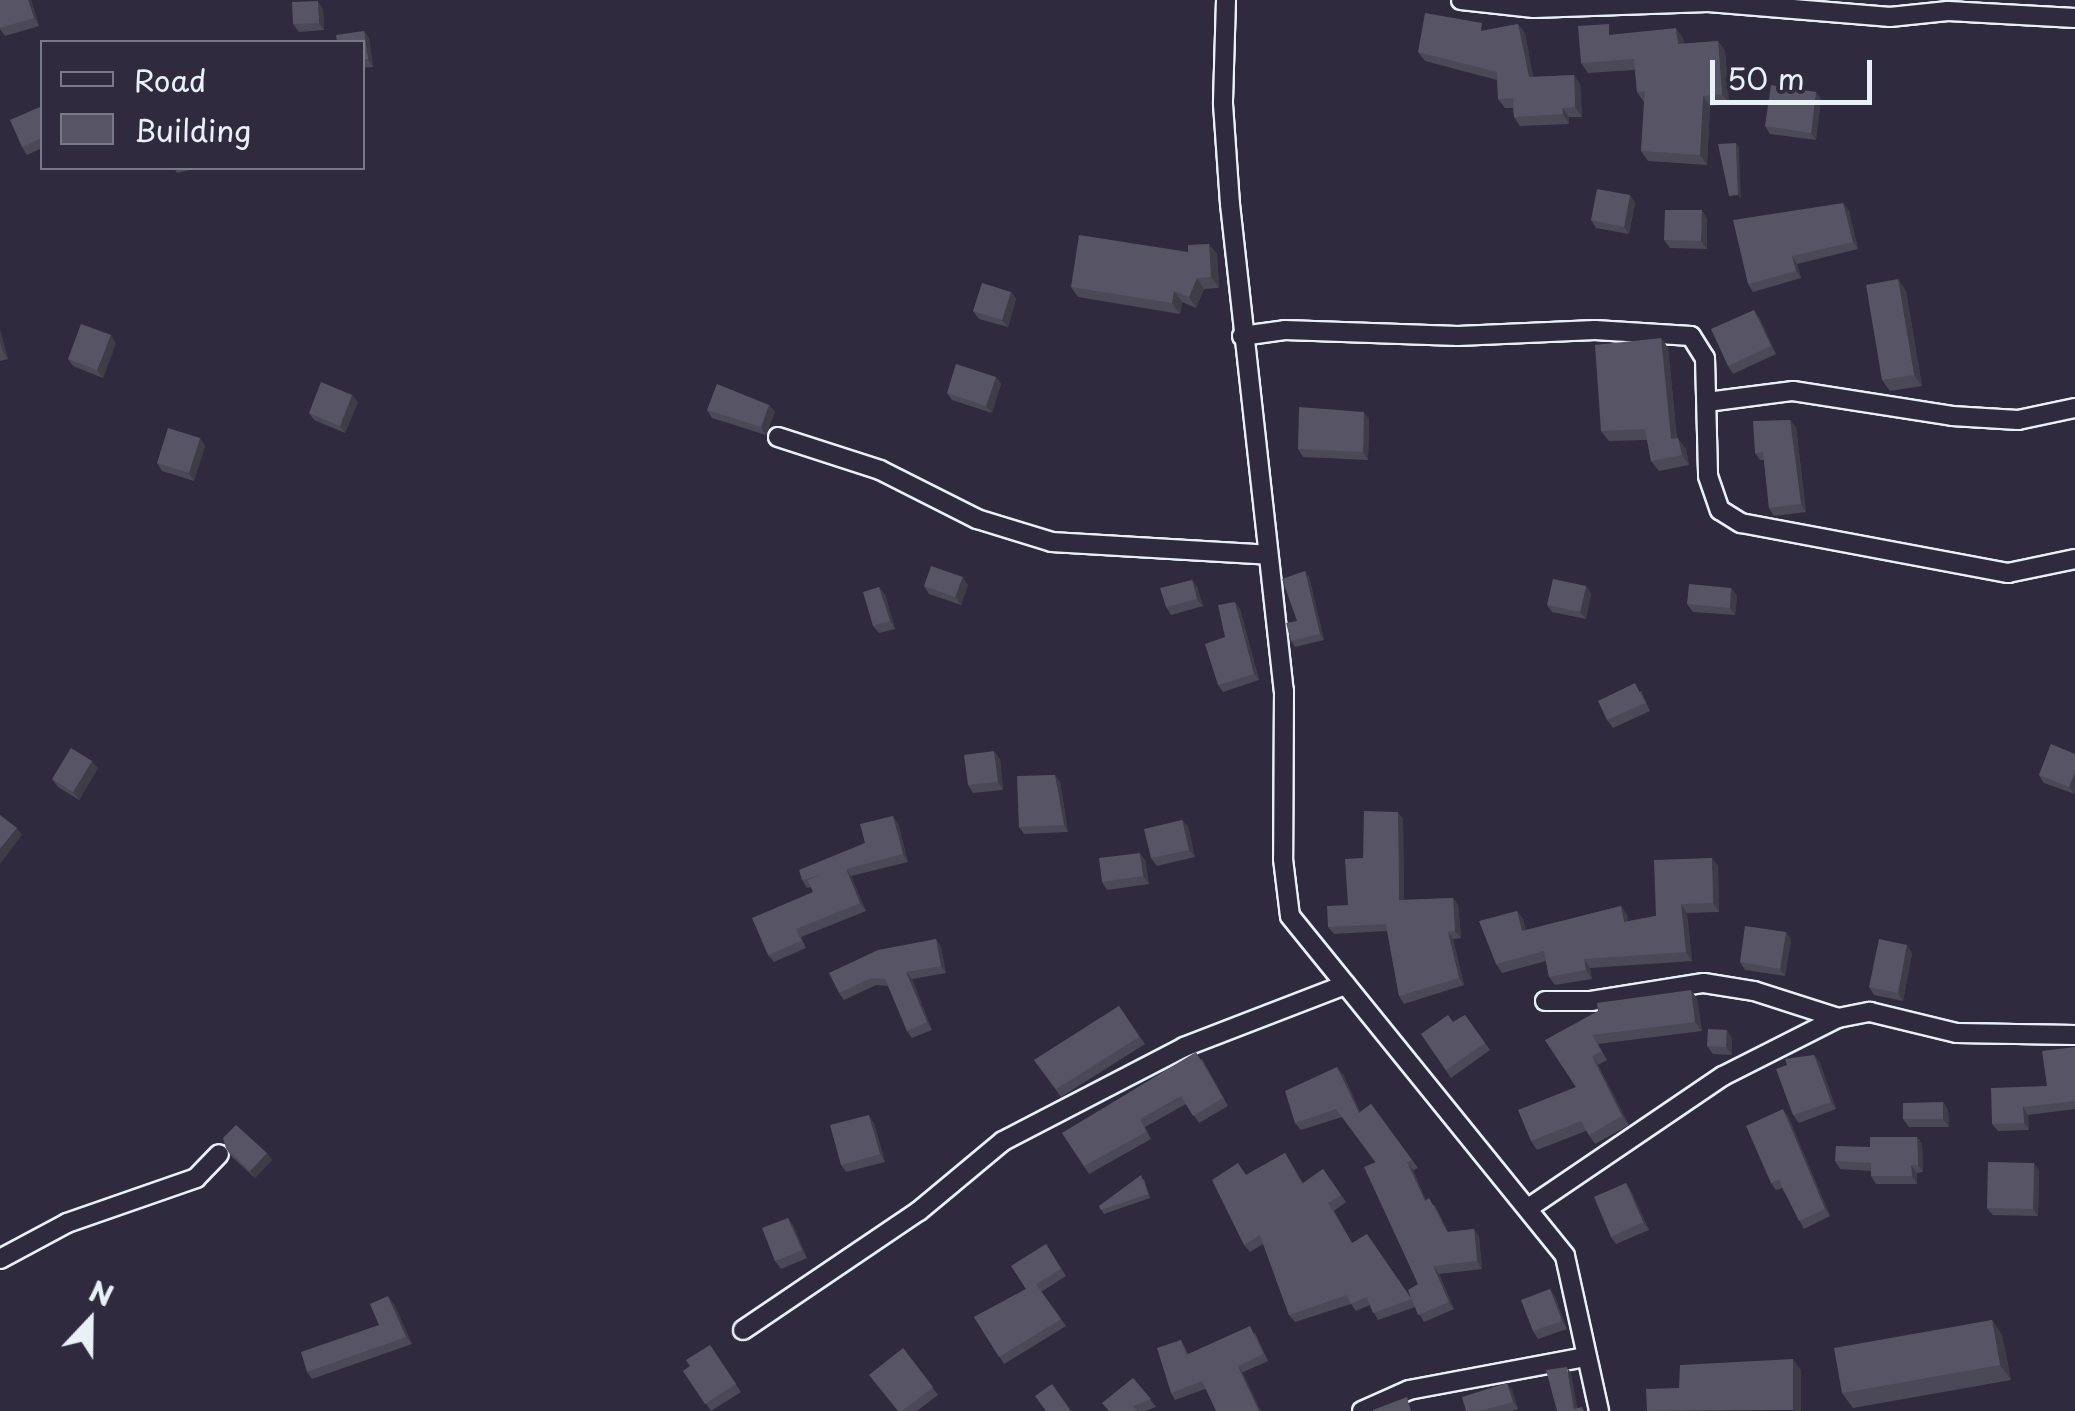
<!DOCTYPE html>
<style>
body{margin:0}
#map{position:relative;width:2075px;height:1411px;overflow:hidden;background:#2f2a3d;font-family:"Playpen Sans",sans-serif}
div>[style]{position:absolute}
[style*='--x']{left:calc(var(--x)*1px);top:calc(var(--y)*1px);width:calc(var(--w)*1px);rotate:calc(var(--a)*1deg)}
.roads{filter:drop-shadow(2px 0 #e8f1f8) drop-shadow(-2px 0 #e8f1f8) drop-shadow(0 2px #e8f1f8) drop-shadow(0 -2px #e8f1f8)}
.street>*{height:18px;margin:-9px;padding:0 9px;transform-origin:9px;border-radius:9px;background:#2f2a3d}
.wall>*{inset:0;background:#4b4957}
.shaded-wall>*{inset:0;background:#3d3c47}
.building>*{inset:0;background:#575565}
span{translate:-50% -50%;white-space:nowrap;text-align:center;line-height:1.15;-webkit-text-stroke:8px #2f2a3d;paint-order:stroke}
.legend{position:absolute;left:40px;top:40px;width:325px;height:130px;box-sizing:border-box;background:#2f2a3d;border:2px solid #797a88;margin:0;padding:12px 18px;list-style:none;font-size:30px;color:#e8f1f8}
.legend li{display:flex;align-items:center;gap:20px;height:50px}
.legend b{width:50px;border:2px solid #797a88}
.north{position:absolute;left:40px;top:1271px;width:100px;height:100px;-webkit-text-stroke:8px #2f2a3d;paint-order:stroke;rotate:22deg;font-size:28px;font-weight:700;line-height:40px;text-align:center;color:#e8f1f8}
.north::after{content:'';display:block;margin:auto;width:35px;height:45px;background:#e8f1f8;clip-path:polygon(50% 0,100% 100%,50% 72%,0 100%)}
.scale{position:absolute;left:1710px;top:60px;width:162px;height:45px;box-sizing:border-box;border:5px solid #e8f1f8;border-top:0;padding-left:12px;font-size:30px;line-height:35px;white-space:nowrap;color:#e8f1f8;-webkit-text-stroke:8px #2f2a3d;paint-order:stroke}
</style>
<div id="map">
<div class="roads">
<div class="street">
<div style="--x:1226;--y:0;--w:104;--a:91.7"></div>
<div style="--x:1223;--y:104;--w:100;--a:86"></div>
<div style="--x:1230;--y:204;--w:490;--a:83.7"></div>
<div style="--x:1284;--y:691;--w:168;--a:90.3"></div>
<div style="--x:1283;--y:859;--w:57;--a:83"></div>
<div style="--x:1290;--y:916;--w:437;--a:51"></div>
<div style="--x:1565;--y:1256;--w:159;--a:77.6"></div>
<div style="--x:1461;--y:0;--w:73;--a:6.3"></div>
<div style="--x:1534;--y:8;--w:174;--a:-2"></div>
<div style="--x:1708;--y:2;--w:183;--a:4.7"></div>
<div style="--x:1890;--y:17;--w:58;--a:-5.9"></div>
<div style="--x:1948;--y:11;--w:127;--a:3.2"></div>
<div style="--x:1242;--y:336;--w:43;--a:-7.9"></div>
<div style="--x:1285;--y:330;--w:173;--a:2"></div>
<div style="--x:1458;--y:336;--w:137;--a:-2.5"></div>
<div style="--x:1595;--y:330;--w:96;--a:3.6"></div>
<div style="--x:1691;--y:336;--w:26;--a:58"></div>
<div style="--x:1705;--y:358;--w:118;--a:88.5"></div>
<div style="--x:1708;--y:476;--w:36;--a:71"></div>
<div style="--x:1720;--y:510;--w:25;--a:32"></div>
<div style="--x:1741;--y:523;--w:272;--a:10.6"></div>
<div style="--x:2008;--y:573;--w:68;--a:-11.8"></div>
<div style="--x:1707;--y:402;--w:87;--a:-7.3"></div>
<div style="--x:1793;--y:391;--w:161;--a:8.9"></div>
<div style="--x:1952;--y:416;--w:66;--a:3.5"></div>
<div style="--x:2018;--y:420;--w:58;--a:-11.9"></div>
<div style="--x:778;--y:437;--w:107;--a:17.9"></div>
<div style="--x:880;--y:470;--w:109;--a:26.8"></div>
<div style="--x:977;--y:519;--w:78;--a:17"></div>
<div style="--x:1052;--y:542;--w:216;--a:3.4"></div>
<div style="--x:1545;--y:1001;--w:46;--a:0"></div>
<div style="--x:1591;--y:1001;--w:114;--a:-9.1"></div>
<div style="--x:1704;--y:983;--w:51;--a:9.1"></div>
<div style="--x:1754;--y:991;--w:88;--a:17.8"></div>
<div style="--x:1530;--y:1207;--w:233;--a:-34.2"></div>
<div style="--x:1723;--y:1076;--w:129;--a:-26.8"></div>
<div style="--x:1838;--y:1018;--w:33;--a:-11"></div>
<div style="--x:1870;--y:1012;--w:89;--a:13.6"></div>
<div style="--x:1957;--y:1033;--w:118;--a:1"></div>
<div style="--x:0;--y:1259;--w:76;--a:-28.2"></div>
<div style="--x:67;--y:1223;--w:137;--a:-19.2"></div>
<div style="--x:196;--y:1178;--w:33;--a:-46"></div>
<div style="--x:743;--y:1330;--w:212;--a:-34.1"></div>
<div style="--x:919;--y:1211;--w:109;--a:-39.8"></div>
<div style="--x:1003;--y:1141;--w:204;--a:-27.4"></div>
<div style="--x:1184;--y:1047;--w:173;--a:-21.1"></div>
<div style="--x:1362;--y:1411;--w:51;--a:-24.1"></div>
<div style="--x:1409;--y:1390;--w:180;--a:-10.6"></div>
</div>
</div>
<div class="wall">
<div style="clip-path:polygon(0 0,31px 0,39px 26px,5px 36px,0 29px)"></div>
<div style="clip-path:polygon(323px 9px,324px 30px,299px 32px,293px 24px)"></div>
<div style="clip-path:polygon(1518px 24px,1525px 33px,1533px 77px,1574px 75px,1580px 84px,1582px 117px,1569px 117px,1569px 124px,1520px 126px,1514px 117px,1513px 108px,1505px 108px,1498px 99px,1497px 80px,1425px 61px,1418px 52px,1486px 30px)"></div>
<div style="clip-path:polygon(364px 31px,369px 38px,373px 67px,362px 68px)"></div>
<div style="clip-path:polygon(1616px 34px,1683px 38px,1684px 44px,1718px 41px,1725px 51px,1729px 104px,1710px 106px,1707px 165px,1648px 161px,1641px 151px,1644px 102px,1637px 92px,1635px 70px,1588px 73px,1581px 63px)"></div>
<div style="clip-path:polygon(1816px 92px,1821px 99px,1816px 140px,1770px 134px,1765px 126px)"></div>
<div style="clip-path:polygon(42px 106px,42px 148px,27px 155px,22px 147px)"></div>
<div style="clip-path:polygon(174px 168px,194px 168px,194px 169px,177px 173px)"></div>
<div style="clip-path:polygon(1630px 195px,1635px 203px,1629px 234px,1596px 228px,1591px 220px)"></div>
<div style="clip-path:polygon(1843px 203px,1849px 211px,1858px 249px,1797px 264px,1801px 278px,1753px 292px,1748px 284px)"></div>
<div style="clip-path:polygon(1707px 218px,1707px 249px,1670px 248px,1664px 240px)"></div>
<div style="clip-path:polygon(1209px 244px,1217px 254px,1219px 288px,1204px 289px,1196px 308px,1182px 302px,1180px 314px,1078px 297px,1071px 287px,1188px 252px)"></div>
<div style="clip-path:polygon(1898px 279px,1906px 291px,1922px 386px,1890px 391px,1882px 380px)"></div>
<div style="clip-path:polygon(1011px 292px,1016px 299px,1008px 327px,979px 319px,973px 311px)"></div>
<div style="clip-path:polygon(1759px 317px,1776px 354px,1733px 374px,1728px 366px)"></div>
<div style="clip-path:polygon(0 330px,8px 359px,0 361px)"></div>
<div style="clip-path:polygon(1661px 338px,1668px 348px,1677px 438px,1686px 449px,1689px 465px,1659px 471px,1651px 461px,1647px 440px,1609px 441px,1601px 431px)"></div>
<div style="clip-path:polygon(116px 343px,103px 378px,73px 366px,68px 359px)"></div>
<div style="clip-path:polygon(996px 377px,1001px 384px,992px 413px,952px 400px,947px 393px)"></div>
<div style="clip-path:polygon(352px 395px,358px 402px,345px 433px,314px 420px,309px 413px)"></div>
<div style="clip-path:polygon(769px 405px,775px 412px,766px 435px,712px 418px,707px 410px)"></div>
<div style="clip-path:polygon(1369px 419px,1368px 460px,1303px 457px,1298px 449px)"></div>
<div style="clip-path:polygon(1790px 420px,1796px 427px,1806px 512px,1774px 516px,1769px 508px,1764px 460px,1760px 460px,1755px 453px)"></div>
<div style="clip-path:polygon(200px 438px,205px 446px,194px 481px,162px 471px,157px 463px)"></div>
<div style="clip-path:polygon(1305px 571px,1309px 577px,1324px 640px,1295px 647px,1291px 641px,1297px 621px)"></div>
<div style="clip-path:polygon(1192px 580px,1197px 587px,1203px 606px,1171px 615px,1166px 607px)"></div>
<div style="clip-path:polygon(968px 585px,961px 605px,929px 594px,924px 586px)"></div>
<div style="clip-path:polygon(1586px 586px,1591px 594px,1586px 619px,1552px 612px,1547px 605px)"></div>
<div style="clip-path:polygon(879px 587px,885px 595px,895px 629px,879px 633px,873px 626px)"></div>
<div style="clip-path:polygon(1731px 588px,1737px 596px,1735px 615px,1693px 612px,1687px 604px)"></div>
<div style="clip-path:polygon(1240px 609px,1259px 680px,1223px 692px,1218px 685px,1225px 637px)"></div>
<div style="clip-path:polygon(1641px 691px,1650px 711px,1613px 728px,1607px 720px)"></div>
<div style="clip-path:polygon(2051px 744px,2075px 794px,2044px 783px,2039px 775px)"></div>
<div style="clip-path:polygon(1000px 759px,1003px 790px,973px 793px,968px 785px)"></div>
<div style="clip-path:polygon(92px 761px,98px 768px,79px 800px,58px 787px,52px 779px)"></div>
<div style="clip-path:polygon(1060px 782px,1068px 832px,1024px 834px,1019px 827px)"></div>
<div style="clip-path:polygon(1403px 819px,1404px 900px,1453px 898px,1458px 905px,1461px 938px,1453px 939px,1464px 985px,1404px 1004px,1399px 996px,1387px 931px,1334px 934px,1328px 927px,1348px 905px,1363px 858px)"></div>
<div style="clip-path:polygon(1182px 820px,1188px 827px,1195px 857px,1157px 866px,1151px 858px)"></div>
<div style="clip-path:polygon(898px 823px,908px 862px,851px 876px,866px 911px,801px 937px,806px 948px,774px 962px,768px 955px,813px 892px,811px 887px,807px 888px,802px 880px)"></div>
<div style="clip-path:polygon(1145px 860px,1149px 884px,1107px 890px,1102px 882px)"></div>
<div style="clip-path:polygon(1718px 866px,1719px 912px,1687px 913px,1692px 961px,1590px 968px,1592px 979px,1555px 985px,1549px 977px,1546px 961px,1502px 973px,1496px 964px,1517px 911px,1523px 919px,1526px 930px,1621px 906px,1627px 915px,1628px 921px,1656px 916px)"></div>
<div style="clip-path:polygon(1786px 932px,1791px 940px,1785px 976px,1745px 970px,1740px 962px)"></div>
<div style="clip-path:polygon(936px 939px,941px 947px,946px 973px,912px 979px,932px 1030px,912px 1038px,907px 1031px,889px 986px,876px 985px,844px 1000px,839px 993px)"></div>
<div style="clip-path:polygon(1912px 953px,1903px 1001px,1874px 995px,1869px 987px)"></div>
<div style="clip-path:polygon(1691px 990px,1697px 999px,1702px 1031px,1598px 1044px,1607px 1060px,1598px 1065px,1629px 1125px,1595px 1144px,1586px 1131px,1537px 1150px,1531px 1141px,1576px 1087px,1545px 1040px)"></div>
<div style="clip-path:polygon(1119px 1006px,1145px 1044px,1061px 1097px,1034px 1060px)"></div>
<div style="clip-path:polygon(1465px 1015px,1490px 1050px,1451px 1078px,1421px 1034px,1453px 1022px)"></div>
<div style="clip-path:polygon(1732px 1038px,1732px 1055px,1713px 1054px,1707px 1046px)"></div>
<div style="clip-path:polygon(2075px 1047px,2075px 1109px,2028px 1115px,2029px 1130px,1998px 1131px,1992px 1124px,2047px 1086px)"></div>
<div style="clip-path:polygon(1814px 1055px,1820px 1063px,1836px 1109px,1799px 1123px,1793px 1115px)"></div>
<div style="clip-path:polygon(1202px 1059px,1228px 1106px,1199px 1123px,1186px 1104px,1145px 1127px,1151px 1139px,1089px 1174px,1062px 1133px)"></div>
<div style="clip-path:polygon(1343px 1074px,1360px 1112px,1371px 1104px,1418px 1168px,1413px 1170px,1426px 1200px,1435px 1206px,1448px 1232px,1474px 1229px,1479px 1237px,1482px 1269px,1439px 1274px,1454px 1309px,1424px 1322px,1415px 1307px,1378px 1320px,1370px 1305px,1356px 1311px,1351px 1304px,1295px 1322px,1289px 1315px,1263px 1244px,1250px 1252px,1244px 1245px,1246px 1175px,1285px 1153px,1303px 1183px,1323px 1169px,1346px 1202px,1334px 1211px,1352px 1243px,1411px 1298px,1418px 1284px,1375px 1162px,1342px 1117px,1301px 1130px,1295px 1123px)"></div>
<div style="clip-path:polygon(1943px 1102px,1948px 1110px,1949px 1127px,1909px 1127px,1903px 1119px)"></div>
<div style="clip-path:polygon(1788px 1116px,1830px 1216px,1804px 1229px,1782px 1188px,1776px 1190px,1771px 1183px)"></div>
<div style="clip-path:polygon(874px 1123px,885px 1162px,846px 1172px,841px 1165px)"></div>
<div style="clip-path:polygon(1917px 1137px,1922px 1144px,1923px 1172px,1917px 1173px,1917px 1184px,1876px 1184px,1871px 1176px,1871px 1171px,1840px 1169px,1835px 1161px,1870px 1147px)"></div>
<div style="clip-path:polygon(226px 1148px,267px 1153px,272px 1160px,255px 1178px,231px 1156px)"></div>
<div style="clip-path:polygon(2034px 1163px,2039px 1171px,2038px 1216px,1993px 1215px,1987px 1208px)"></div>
<div style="clip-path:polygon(1144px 1179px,1150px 1198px,1104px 1214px,1099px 1206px)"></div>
<div style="clip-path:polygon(1626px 1183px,1631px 1191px,1649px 1230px,1616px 1244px,1611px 1237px)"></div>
<div style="clip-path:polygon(793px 1225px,807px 1258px,781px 1269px,775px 1261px)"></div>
<div style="clip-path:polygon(1046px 1244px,1066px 1276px,1041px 1292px,1066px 1326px,1004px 1364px,974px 1317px,1026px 1289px)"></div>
<div style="clip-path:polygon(1550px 1289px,1555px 1297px,1567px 1329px,1538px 1339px,1533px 1331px)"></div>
<div style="clip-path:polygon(394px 1304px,412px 1344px,312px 1379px,307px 1372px,379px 1325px)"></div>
<div style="clip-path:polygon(1992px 1320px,2002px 1335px,2011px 1380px,1853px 1408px,1842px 1393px)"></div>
<div style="clip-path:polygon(1255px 1333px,1268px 1361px,1205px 1389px,1175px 1400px,1171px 1393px,1181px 1340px,1188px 1354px)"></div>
<div style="clip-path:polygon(710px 1345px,741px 1392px,711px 1411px,683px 1371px,690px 1366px)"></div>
<div style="clip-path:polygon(903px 1348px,938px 1395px,917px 1411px,898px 1411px)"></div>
<div style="clip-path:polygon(1133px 1378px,1156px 1407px,1145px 1411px,1108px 1411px)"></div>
<div style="clip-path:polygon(1512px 1390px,1518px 1409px,1512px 1411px,1466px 1411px)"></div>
</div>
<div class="shaded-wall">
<div style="clip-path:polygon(28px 0,31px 0,39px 26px,34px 18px)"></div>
<div style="clip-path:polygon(318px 1px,323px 9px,324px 30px,319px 23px)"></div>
<div style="clip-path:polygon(1518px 24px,1525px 33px,1535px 86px,1529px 77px)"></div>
<div style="clip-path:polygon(1676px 28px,1683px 38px,1685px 54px,1678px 44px)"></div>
<div style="clip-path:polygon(364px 31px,369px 38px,373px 67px,368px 59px)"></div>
<div style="clip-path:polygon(1718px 41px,1725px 51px,1729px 104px,1722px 94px)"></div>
<div style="clip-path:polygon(1574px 75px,1580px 84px,1582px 117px,1575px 107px)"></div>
<div style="clip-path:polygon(1816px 92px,1821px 99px,1816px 140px,1811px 133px)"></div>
<div style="clip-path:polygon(1703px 96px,1710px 106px,1707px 165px,1700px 155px)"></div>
<div style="clip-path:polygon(1562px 108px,1569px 117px,1569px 124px,1563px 114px)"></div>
<div style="clip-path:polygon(1736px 143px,1739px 147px,1741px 199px,1738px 195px)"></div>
<div style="clip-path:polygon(1630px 195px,1635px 203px,1629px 234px,1624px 227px)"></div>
<div style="clip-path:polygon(1843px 203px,1849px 211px,1858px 249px,1853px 242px)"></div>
<div style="clip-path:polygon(1702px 210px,1707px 218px,1707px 249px,1701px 241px)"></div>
<div style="clip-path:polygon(1209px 244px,1217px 254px,1219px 288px,1211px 277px)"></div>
<div style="clip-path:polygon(1792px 256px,1797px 264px,1801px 278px,1796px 271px)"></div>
<div style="clip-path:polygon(1197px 278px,1204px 289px,1196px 308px,1189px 297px)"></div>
<div style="clip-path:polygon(1898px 279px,1906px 291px,1922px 386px,1914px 375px)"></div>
<div style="clip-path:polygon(1174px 291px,1182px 302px,1180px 314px,1172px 303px)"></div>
<div style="clip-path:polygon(1011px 292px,1016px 299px,1008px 327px,1002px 320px)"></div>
<div style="clip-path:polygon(1754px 310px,1759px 317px,1776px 354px,1771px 346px)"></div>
<div style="clip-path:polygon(0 330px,8px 359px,3px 351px,0 341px)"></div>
<div style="clip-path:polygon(111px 335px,116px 343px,103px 378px,97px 370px)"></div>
<div style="clip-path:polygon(1661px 338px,1668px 348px,1678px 450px,1671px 439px)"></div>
<div style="clip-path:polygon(996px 377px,1001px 384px,992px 413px,986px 406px)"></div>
<div style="clip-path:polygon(352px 395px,358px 402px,345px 433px,340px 426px)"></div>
<div style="clip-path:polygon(769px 405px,775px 412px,766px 435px,761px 427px)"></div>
<div style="clip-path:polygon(1364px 412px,1369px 419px,1368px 460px,1363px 452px)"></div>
<div style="clip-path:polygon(1790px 420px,1796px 427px,1806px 512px,1801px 504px)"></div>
<div style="clip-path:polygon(200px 438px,205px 446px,194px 481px,189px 473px)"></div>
<div style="clip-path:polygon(1678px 438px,1686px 449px,1689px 465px,1682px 455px)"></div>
<div style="clip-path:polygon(1305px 571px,1309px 577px,1324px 640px,1320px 634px)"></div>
<div style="clip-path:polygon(963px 577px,968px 585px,961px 605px,955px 597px)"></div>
<div style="clip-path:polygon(1192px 580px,1197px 587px,1203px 606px,1197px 599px)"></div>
<div style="clip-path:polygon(1586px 586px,1591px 594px,1586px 619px,1580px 612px)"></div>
<div style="clip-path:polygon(879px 587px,885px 595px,895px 629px,890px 621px)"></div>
<div style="clip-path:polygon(1731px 588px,1737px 596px,1735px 615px,1730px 608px)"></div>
<div style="clip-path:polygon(1235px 602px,1240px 609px,1259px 680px,1254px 674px)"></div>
<div style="clip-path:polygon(994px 751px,1000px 759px,1003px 790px,998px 782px)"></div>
<div style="clip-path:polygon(92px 761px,98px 768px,79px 800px,73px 792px)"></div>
<div style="clip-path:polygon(2075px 773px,2075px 794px,2069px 787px)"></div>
<div style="clip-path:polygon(1055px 775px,1060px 782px,1068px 832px,1064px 825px)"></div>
<div style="clip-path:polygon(1398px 812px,1403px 819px,1404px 907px,1399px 900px)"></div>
<div style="clip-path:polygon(893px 816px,898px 823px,908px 862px,903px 854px)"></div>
<div style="clip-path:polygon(1182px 820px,1188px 827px,1195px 857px,1189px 850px)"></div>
<div style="clip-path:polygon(17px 828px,22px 835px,0 864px,0 849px)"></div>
<div style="clip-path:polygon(1140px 853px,1145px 860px,1149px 884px,1143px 876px)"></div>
<div style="clip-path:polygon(1712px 858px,1718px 866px,1719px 912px,1713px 903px)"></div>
<div style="clip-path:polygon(846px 869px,851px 876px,866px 911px,860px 903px)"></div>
<div style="clip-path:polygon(1453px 898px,1458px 905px,1461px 938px,1455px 931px)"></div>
<div style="clip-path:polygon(1681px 904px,1687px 913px,1692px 961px,1686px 952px)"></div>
<div style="clip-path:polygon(1621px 906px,1627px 915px,1630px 930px,1624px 922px)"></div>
<div style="clip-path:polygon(1517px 911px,1523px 919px,1528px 939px,1522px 931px)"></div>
<div style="clip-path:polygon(1448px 932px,1453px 939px,1464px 985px,1459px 978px)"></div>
<div style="clip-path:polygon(1786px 932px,1791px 940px,1785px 976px,1780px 969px)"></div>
<div style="clip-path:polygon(936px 939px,941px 947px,946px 973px,941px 966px)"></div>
<div style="clip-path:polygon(1907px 945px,1912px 953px,1903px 1001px,1898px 993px)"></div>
<div style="clip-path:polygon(1584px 959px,1590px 968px,1592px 979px,1586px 970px)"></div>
<div style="clip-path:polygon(906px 972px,912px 979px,932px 1030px,927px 1022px)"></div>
<div style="clip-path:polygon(1691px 990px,1697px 999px,1702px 1031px,1695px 1022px)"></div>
<div style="clip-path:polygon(1727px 1030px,1732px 1038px,1732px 1055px,1726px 1047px)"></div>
<div style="clip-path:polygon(1814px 1055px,1820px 1063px,1836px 1109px,1831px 1102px)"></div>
<div style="clip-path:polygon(1592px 1056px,1598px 1065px,1629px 1125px,1622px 1116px)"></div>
<div style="clip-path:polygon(1337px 1067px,1343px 1074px,1364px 1120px,1359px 1113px)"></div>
<div style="clip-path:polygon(1943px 1102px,1948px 1110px,1949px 1127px,1943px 1119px)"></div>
<div style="clip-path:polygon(2023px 1107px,2028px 1115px,2029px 1130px,2024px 1123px)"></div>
<div style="clip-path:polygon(1783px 1109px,1788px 1116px,1830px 1216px,1825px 1209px)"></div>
<div style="clip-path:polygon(869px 1115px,874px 1123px,885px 1162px,880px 1154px)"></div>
<div style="clip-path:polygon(1917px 1137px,1922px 1144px,1923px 1172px,1918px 1165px)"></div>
<div style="clip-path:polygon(267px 1153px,272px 1160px,255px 1178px,250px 1171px)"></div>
<div style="clip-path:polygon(1407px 1162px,1413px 1170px,1430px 1209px,1425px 1201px)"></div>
<div style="clip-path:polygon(2034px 1163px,2039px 1171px,2038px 1216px,2033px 1209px)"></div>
<div style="clip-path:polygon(1911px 1165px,1917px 1173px,1917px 1184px,1912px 1176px)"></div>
<div style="clip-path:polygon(1626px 1183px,1631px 1191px,1649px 1230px,1643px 1222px)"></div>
<div style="clip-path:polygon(788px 1218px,793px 1225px,807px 1258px,802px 1250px)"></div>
<div style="clip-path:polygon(1474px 1229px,1479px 1237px,1482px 1269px,1477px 1261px)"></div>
<div style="clip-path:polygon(1433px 1266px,1439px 1274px,1454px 1309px,1449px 1302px)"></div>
<div style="clip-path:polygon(1550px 1289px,1555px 1297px,1567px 1329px,1562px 1321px)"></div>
<div style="clip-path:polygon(388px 1296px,394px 1304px,412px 1344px,406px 1337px)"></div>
<div style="clip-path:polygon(1992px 1320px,2002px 1335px,2011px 1380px,2000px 1365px)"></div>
<div style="clip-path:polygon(1793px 1359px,1801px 1370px,1801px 1411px,1794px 1411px,1793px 1410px)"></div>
<div style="clip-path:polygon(1238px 1366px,1243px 1373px,1261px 1411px,1259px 1411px)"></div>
<div style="clip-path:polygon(1567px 1367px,1571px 1373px,1578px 1411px,1574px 1409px)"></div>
<div style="clip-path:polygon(1507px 1383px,1512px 1390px,1518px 1409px,1513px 1402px)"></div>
</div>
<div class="building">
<div style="clip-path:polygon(0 0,28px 0,34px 18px,0 28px)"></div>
<div style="clip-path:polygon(318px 1px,319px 23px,293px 24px,292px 2px)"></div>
<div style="clip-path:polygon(1425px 13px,1482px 23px,1481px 31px,1518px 24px,1529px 77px,1574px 75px,1575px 107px,1562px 108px,1563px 114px,1514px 117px,1513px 98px,1498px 99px,1497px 72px,1418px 52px)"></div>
<div style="clip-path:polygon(1609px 24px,1609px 35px,1676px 28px,1678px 44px,1718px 41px,1722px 94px,1703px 96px,1700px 155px,1641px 151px,1645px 91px,1637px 92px,1634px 59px,1581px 63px,1578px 26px)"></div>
<div style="clip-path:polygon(364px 31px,368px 59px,362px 60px,362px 42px,337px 42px,336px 35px)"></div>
<div style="clip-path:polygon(1771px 85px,1816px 92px,1811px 133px,1765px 126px)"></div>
<div style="clip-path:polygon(42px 106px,42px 138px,22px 147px,10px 120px)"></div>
<div style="clip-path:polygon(1736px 143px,1738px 195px,1729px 196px,1718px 144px)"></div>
<div style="clip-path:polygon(1597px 189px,1630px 195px,1624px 227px,1591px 220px)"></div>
<div style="clip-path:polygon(1843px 203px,1853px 242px,1792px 256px,1796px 271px,1748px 284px,1733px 220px)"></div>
<div style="clip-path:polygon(1665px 210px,1702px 210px,1701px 241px,1664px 240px)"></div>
<div style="clip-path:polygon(1079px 235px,1188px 252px,1188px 245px,1209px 244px,1211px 277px,1197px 278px,1189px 297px,1174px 291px,1172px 303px,1071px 287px)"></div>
<div style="clip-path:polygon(1898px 279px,1914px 375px,1882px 380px,1866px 285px)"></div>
<div style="clip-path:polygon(982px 283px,1011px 292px,1002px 320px,973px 311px)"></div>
<div style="clip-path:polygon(1754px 310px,1771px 346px,1728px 366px,1711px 329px)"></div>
<div style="clip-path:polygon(81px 324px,111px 335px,97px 370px,68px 359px)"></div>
<div style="clip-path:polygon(1661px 338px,1671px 439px,1678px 438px,1682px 455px,1651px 461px,1645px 429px,1601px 431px,1595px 345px)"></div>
<div style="clip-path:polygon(956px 364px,996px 377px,986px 406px,947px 393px)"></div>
<div style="clip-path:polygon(321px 382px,352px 395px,340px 426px,309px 413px)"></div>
<div style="clip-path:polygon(717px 384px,769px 405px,761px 427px,707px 410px)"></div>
<div style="clip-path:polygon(1299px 407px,1364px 412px,1363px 452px,1298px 449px)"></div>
<div style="clip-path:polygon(1790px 420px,1801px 504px,1769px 508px,1763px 452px,1755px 453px,1753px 421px)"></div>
<div style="clip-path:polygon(168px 428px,200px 438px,189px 473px,157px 463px)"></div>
<div style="clip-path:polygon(931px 566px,963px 577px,955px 597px,924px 586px)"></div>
<div style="clip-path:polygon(1305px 571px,1320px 634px,1291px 641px,1286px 623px,1297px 621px,1282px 579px)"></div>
<div style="clip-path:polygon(1553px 579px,1586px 586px,1580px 612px,1547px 605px)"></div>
<div style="clip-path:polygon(1192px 580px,1197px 599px,1166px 607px,1160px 588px)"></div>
<div style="clip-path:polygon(1689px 584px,1731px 588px,1730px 608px,1687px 604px)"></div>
<div style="clip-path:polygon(879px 587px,890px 621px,873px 626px,863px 592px)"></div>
<div style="clip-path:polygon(1235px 602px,1254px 674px,1218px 685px,1205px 644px,1225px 637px,1218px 605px)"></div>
<div style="clip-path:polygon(1635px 683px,1645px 703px,1607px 720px,1598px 701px)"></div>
<div style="clip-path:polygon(2051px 744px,2075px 754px,2075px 773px,2069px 787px,2039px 775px)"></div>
<div style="clip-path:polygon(71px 748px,92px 761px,73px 792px,52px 779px)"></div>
<div style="clip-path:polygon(994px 751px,998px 782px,968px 785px,964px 755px)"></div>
<div style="clip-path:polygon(1055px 775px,1064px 825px,1019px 827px,1017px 776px)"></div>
<div style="clip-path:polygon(1364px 811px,1398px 812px,1399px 900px,1453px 898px,1455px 931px,1448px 932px,1459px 978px,1399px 996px,1386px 924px,1328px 927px,1327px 906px,1348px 905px,1345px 859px,1363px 858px)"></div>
<div style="clip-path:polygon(0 815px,17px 828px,0 849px)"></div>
<div style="clip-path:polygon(893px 816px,903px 854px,846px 869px,860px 903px,796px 929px,801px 941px,768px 955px,752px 918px,813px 892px,808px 880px,821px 875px,802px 880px,799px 870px,865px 843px,860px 824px)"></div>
<div style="clip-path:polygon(1182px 820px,1189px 850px,1151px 858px,1144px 829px)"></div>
<div style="clip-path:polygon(1140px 853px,1143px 876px,1102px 882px,1099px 858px)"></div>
<div style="clip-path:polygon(1712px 858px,1713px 903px,1681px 904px,1686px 952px,1584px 959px,1586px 970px,1549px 977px,1544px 951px,1496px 964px,1479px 921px,1517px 911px,1522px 931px,1621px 906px,1624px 922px,1656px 916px,1654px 860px)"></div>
<div style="clip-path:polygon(1745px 926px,1786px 932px,1780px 969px,1740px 962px)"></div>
<div style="clip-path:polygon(936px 939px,941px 966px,906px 972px,927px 1022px,907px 1031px,885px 979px,871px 978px,839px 993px,829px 973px,878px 950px)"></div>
<div style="clip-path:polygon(1879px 939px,1907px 945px,1898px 993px,1869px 987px)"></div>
<div style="clip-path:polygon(1691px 990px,1695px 1022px,1592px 1035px,1601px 1051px,1592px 1056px,1622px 1116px,1589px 1135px,1581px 1121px,1531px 1141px,1518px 1110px,1576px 1087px,1545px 1040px,1598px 1011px,1597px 1003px)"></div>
<div style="clip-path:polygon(1119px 1006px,1139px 1037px,1056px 1089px,1034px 1060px)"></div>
<div style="clip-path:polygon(1448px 1015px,1453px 1022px,1465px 1015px,1485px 1043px,1446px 1070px,1421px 1034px)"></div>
<div style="clip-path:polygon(1708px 1029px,1727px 1030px,1726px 1047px,1707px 1046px)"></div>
<div style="clip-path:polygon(2075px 1047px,2075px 1101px,2023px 1107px,2024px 1123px,1992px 1124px,1991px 1088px,2047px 1086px,2042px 1051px)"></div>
<div style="clip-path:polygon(1196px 1052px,1223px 1098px,1193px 1116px,1181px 1096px,1140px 1119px,1146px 1132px,1084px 1166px,1062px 1133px)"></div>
<div style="clip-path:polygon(1814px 1055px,1831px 1102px,1793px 1115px,1776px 1069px,1787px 1065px,1785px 1059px)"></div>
<div style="clip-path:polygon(1337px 1067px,1359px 1113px,1371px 1104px,1412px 1160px,1407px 1162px,1425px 1201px,1429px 1198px,1447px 1232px,1474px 1229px,1477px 1261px,1433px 1266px,1449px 1302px,1418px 1315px,1412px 1299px,1373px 1313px,1367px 1297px,1351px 1304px,1347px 1295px,1289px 1315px,1260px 1235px,1244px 1245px,1212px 1180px,1238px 1163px,1246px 1175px,1285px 1153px,1302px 1184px,1323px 1169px,1341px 1195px,1328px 1203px,1352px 1243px,1367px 1234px,1411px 1298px,1408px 1290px,1418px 1284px,1364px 1167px,1376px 1162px,1336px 1109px,1295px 1123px,1285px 1091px)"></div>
<div style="clip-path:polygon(1943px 1102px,1943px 1119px,1903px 1119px,1903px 1103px)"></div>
<div style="clip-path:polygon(1783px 1109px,1825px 1209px,1799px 1221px,1779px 1180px,1771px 1183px,1746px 1126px)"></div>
<div style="clip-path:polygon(869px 1115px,880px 1154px,841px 1165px,830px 1125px)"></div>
<div style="clip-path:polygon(236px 1125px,267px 1153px,250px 1171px,226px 1148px,223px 1138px)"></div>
<div style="clip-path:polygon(1870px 1137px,1917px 1137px,1918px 1165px,1911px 1165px,1912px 1176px,1871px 1176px,1871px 1163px,1835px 1161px,1836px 1146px,1870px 1147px)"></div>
<div style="clip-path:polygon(1988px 1162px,2034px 1163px,2033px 1209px,1987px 1208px)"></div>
<div style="clip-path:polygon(1141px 1175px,1148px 1194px,1101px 1210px,1099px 1206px)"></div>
<div style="clip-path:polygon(1626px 1183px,1643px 1222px,1611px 1237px,1594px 1197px)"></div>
<div style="clip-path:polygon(788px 1218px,802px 1250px,775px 1261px,762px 1228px)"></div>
<div style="clip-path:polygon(1046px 1244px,1061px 1269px,1036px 1284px,1061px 1319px,999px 1357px,974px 1317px,1026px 1289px,1011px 1266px)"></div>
<div style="clip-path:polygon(1550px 1289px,1562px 1321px,1533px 1331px,1521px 1300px)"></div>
<div style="clip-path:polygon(388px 1296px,406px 1337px,307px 1372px,301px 1352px,379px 1325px,370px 1304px)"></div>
<div style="clip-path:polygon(1992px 1320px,2000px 1365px,1842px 1393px,1834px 1348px)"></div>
<div style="clip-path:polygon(1250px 1326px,1263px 1354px,1238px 1366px,1259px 1411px,1216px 1411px,1202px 1381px,1171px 1393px,1157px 1348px,1181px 1340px,1186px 1355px)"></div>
<div style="clip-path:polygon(710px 1345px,736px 1384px,705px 1404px,683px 1371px,690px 1366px,686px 1360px)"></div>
<div style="clip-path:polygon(903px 1348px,933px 1387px,902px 1411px,898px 1411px,869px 1375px)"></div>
<div style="clip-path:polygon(1793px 1359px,1793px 1410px,1647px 1411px,1646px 1389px,1679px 1388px,1680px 1365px)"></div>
<div style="clip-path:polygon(1567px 1367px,1574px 1409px,1582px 1407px,1584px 1411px,1557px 1411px,1546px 1370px)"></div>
<div style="clip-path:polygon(1133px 1378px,1151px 1399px,1133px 1406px,1137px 1411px,1109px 1411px,1102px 1403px)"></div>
<div style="clip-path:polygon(1507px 1383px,1513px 1402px,1479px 1411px,1466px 1411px,1462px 1397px)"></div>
<div style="clip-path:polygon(1052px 1384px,1071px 1411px,1046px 1411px,1035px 1396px)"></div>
<div style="clip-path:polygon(1407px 1397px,1411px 1411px,1373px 1411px,1373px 1410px)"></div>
</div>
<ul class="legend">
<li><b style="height:12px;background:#2f2a3d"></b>Road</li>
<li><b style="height:28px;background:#575565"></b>Building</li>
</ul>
<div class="north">N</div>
<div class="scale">50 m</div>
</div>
